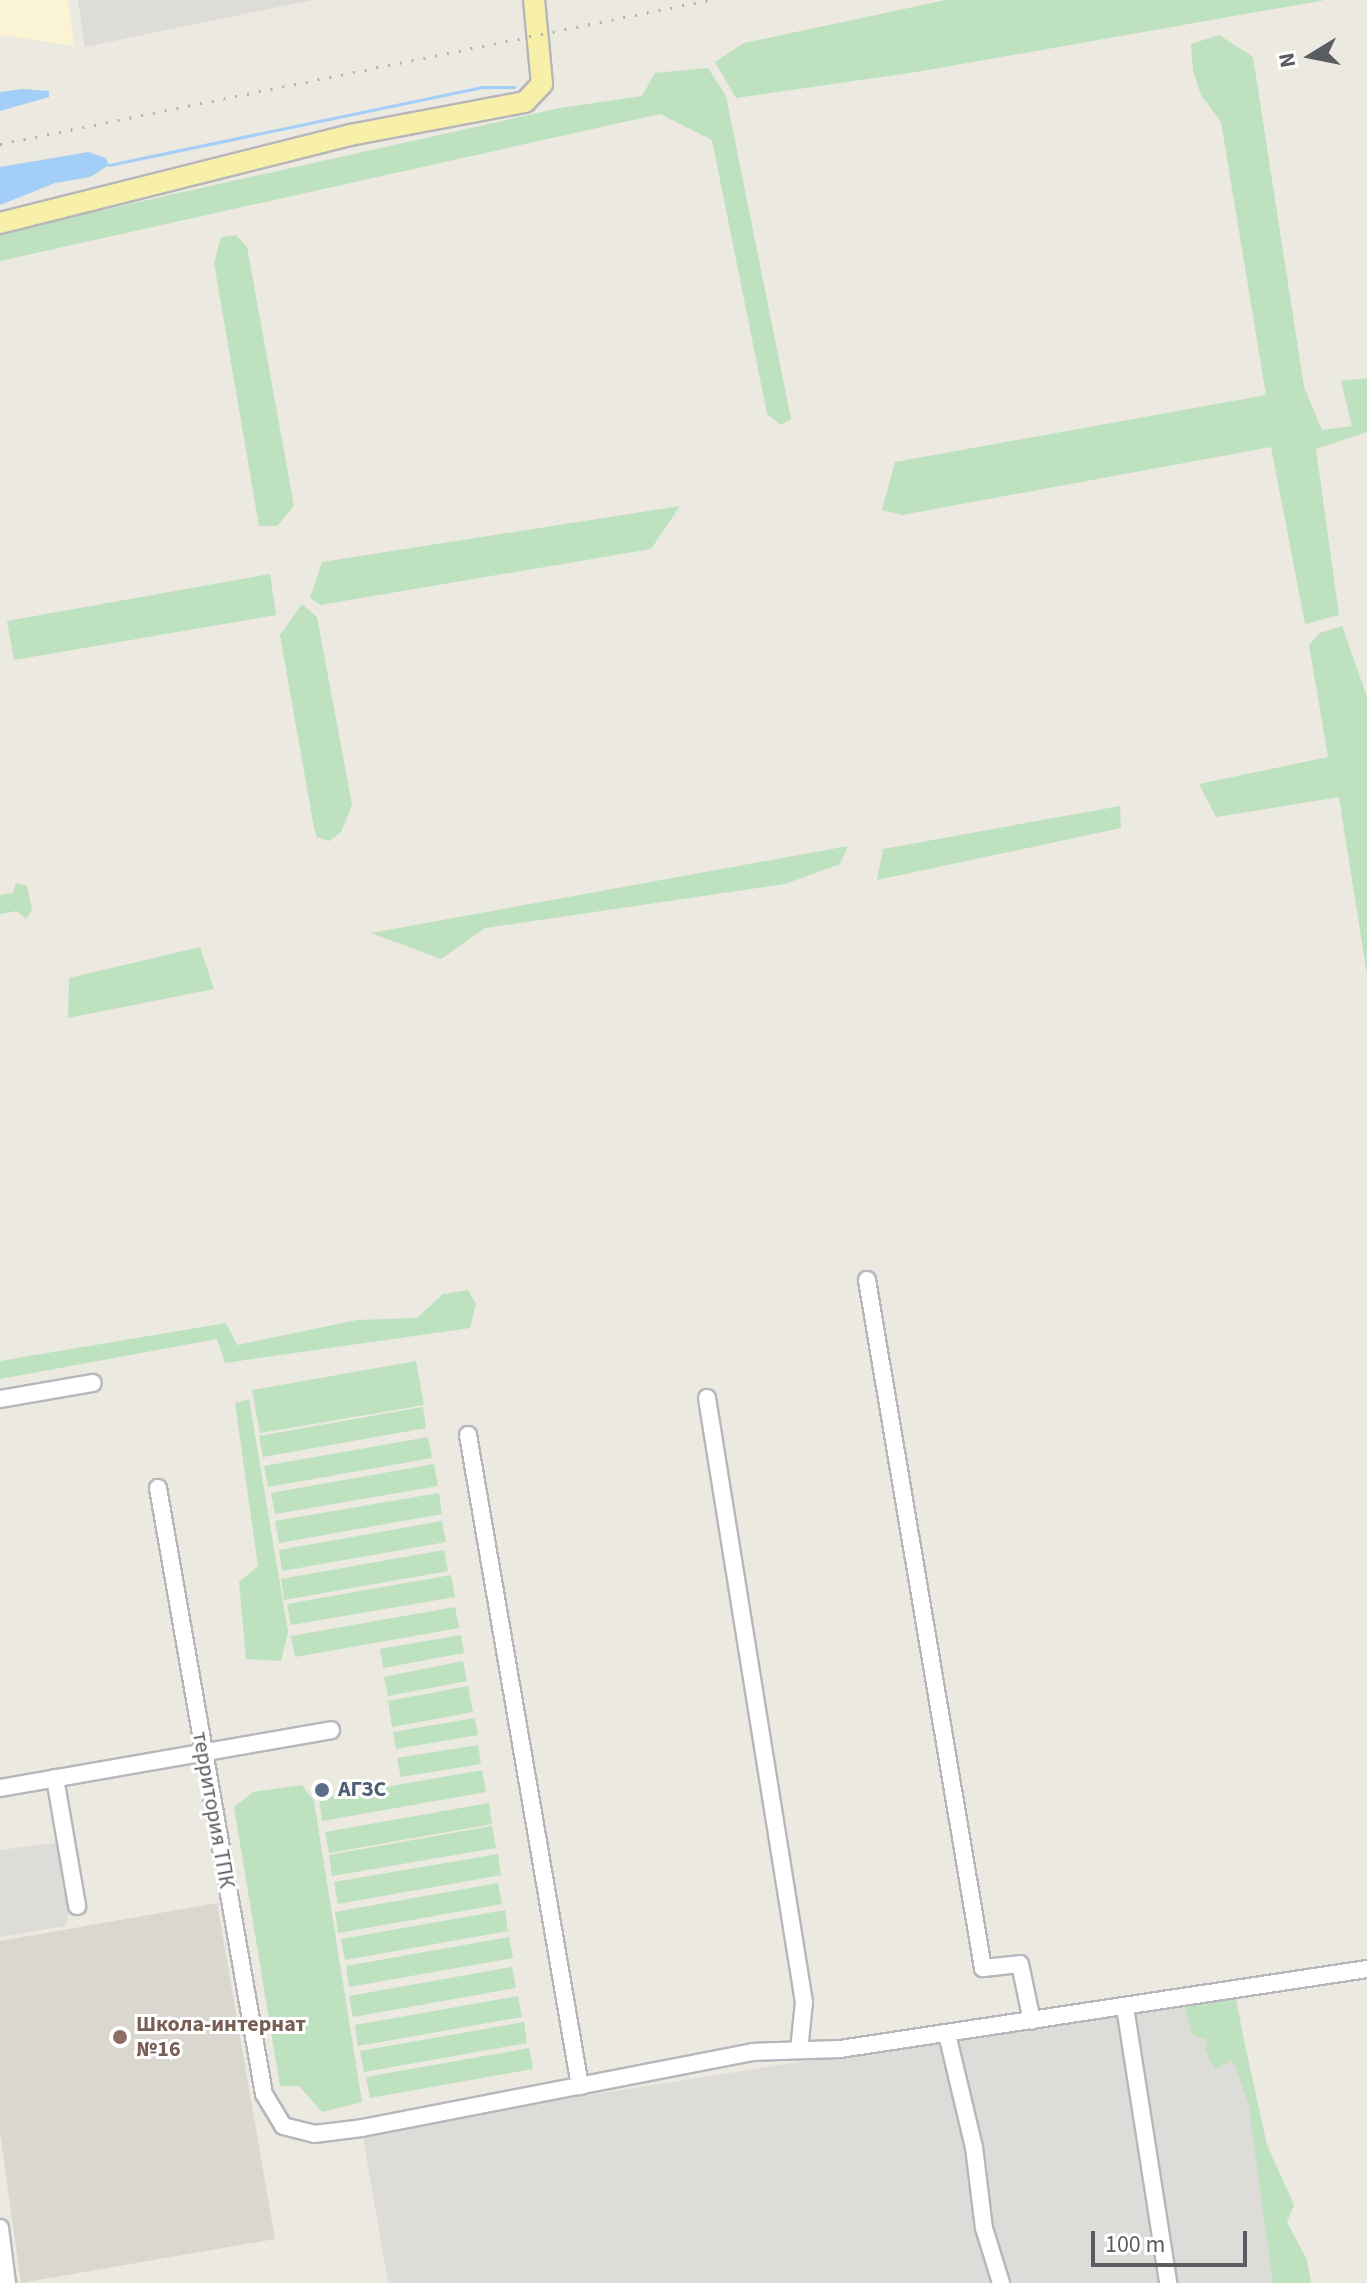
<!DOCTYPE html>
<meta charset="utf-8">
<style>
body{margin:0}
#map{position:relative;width:1367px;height:2283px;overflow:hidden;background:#ebe9e0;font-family:"Source Sans 3",sans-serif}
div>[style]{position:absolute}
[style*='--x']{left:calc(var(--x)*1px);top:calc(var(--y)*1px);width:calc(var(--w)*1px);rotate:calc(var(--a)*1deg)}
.commercial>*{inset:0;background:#faf4d5}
.industrial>*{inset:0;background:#dedcd8}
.education>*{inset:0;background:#dad8ce}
.green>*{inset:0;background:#bee1c0}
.water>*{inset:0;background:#a3cef7}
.stream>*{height:3px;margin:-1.5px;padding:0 1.5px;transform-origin:1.5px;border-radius:1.5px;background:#a3cef7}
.roads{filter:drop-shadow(2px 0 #b6b7bc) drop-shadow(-2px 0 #b6b7bc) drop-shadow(0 2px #b6b7bc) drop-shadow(0 -2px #b6b7bc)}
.minor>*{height:16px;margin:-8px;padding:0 8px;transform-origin:8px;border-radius:8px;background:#fff}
.major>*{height:20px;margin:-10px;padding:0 10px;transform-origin:10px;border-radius:10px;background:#f8efa8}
.rail>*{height:3px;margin-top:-1.5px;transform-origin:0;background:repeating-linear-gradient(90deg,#b1b2b2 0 2px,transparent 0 12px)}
.dots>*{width:22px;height:22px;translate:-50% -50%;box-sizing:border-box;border:4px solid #fff;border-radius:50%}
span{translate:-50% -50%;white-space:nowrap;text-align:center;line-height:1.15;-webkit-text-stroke:6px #fff;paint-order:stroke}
.service-label{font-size:22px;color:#4e5e75;font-weight:700}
.left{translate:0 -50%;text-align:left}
.street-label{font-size:22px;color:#595c60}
.education-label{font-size:22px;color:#785e54;font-weight:700}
.north{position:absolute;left:1271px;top:16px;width:80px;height:80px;-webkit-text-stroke:6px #fff;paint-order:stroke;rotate:260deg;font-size:22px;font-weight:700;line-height:32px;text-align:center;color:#595c60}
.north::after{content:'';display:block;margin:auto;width:28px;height:36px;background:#595c60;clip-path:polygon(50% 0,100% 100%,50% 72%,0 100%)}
.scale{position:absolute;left:1091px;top:2231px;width:156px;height:36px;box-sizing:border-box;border:4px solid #595c60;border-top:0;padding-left:10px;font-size:24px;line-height:28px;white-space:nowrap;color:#595c60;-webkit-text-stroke:6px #fff;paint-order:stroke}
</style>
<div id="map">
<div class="commercial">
<div style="clip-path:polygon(0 0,68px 0,74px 46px,0 35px)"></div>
</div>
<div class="industrial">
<div style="clip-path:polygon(78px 0,312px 0,85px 47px)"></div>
<div style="clip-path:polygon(61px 1842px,71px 1896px,66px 1926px,0 1937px,0 1850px)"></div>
<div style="clip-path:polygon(1236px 1993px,1283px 2283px,388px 2283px,362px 2131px)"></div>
</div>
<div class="education">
<div style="clip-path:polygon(217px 1903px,275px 2239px,21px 2283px,0 2133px,0 1941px)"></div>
</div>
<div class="green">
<div style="clip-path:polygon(946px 0,1325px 0,916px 72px,736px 98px,715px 62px,744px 43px)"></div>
<div style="clip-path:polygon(1219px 35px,1253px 57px,1304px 387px,1322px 430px,1352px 426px,1341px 381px,1367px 378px,1367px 432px,1316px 449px,1339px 615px,1305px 624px,1271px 447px,902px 515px,882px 510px,895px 462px,1266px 395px,1221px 122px,1201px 95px,1193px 70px,1191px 44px)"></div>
<div style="clip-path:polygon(708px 68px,726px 96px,791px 419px,781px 425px,767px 414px,712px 140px,660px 114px,0 261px,0 233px,560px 108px,642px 96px,655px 73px)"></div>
<div style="clip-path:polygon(236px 235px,247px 247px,294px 506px,277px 526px,259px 526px,214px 263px,221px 237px)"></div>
<div style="clip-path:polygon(680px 506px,651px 549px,320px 605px,310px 598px,322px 562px)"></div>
<div style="clip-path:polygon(270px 574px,276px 615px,14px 660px,7px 621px)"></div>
<div style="clip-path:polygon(302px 604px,317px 617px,352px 805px,341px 832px,329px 841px,317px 837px,314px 828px,280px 635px)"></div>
<div style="clip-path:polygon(1342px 626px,1367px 697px,1367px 975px,1339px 797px,1216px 817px,1199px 784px,1328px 757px,1309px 645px,1320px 633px)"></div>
<div style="clip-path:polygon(1120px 806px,1121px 828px,877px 880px,883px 849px)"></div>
<div style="clip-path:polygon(848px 846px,840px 864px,785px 884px,485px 928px,441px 959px,371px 933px)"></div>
<div style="clip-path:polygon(16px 883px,27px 886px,32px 910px,26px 919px,17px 911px,0 914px,0 895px,13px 893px)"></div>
<div style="clip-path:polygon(200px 947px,214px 989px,68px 1018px,69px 978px)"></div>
<div style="clip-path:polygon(468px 1290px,476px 1304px,470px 1328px,225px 1363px,217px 1339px,0 1379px,0 1361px,226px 1323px,237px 1345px,357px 1320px,417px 1318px,443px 1294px)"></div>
<div style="clip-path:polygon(416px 1361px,424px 1405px,260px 1433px,252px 1390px)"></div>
<div style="clip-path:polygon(249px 1399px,288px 1632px,281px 1661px,246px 1659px,239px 1582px,258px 1566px,235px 1403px)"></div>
<div style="clip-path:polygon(423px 1407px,426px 1428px,263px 1457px,259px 1436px)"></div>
<div style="clip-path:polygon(428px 1437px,432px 1458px,268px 1487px,264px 1466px)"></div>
<div style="clip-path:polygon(434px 1464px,438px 1486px,275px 1514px,271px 1493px)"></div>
<div style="clip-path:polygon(439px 1493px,442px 1514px,279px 1543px,275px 1521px)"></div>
<div style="clip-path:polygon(442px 1521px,446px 1542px,282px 1571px,279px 1550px)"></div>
<div style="clip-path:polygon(444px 1550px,448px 1571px,284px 1600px,281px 1579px)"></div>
<div style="clip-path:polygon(451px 1575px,455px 1597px,291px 1625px,287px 1604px)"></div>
<div style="clip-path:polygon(455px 1607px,459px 1628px,295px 1657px,291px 1636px)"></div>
<div style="clip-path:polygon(461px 1635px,464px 1653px,383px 1668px,380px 1649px)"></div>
<div style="clip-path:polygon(463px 1661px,467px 1681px,388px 1696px,384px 1677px)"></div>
<div style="clip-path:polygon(468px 1686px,473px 1712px,392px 1727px,388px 1701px)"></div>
<div style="clip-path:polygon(475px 1718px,478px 1735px,396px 1749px,393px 1732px)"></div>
<div style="clip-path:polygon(478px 1745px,481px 1764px,401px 1777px,397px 1758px)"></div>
<div style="clip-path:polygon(482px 1770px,486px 1792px,322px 1821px,319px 1799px)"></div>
<div style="clip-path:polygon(302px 1785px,314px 1801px,362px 2102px,322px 2112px,299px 2086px,280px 2086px,234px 1807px,253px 1792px)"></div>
<div style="clip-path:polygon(489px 1803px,492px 1824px,329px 1853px,325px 1832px)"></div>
<div style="clip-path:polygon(492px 1826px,496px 1848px,332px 1876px,329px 1855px)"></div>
<div style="clip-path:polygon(498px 1854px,501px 1875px,338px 1904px,334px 1882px)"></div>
<div style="clip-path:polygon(498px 1883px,502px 1904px,338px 1933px,335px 1912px)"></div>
<div style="clip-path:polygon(505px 1910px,508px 1931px,345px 1960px,341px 1939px)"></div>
<div style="clip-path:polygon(509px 1937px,513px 1958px,349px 1987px,346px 1966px)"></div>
<div style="clip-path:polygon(512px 1967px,516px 1988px,353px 2017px,349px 1996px)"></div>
<div style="clip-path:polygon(518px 1996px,522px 2017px,358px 2046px,355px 2025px)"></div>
<div style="clip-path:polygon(1235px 1999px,1267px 2145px,1294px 2205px,1287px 2222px,1307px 2260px,1311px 2283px,1273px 2283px,1248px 2102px,1232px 2059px,1215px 2070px,1205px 2050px,1207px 2040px,1192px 2035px,1185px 2006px)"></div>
<div style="clip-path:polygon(524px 2022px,527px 2043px,364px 2072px,360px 2051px)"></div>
<div style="clip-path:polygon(529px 2048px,533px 2069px,370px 2098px,366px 2077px)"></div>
</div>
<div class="water">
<div style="clip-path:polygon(23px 89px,49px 91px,49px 97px,0 111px,0 92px)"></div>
<div style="clip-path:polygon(88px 152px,106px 158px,109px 165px,90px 177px,55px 183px,0 205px,0 167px)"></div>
</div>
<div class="stream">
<div style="--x:109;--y:165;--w:380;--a:-11.8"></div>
<div style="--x:481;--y:87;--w:33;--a:0"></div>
</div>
<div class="roads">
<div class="minor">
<div style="--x:867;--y:1280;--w:698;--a:80.43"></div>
<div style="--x:983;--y:1968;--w:37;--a:-6"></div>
<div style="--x:1020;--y:1964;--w:58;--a:78.1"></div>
<div style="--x:707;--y:1398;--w:612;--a:80.88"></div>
<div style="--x:804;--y:2002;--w:48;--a:95.9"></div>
<div style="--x:0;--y:1399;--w:94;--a:-9.8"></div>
<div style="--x:468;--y:1435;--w:661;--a:80.24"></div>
<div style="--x:158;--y:1488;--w:615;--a:80.08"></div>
<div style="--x:264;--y:2094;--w:37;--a:59"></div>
<div style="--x:283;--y:2126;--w:32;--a:14"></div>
<div style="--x:314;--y:2134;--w:48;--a:-7.1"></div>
<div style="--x:362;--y:2128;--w:397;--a:-11"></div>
<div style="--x:752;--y:2052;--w:88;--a:-2"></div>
<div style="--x:840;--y:2049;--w:533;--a:-8.63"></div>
<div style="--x:55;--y:1778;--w:130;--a:80.2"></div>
<div style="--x:0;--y:1788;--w:336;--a:-9.9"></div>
<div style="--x:1125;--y:2007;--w:279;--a:81.1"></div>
<div style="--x:947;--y:2034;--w:116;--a:76.6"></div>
<div style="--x:974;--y:2147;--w:82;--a:83"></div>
<div style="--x:984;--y:2228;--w:58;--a:72.8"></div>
<div style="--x:0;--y:2228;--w:55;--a:82.7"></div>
</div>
<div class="major">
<div style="--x:0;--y:223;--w:361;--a:-14.1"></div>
<div style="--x:350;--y:135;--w:178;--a:-10.7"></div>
<div style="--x:525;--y:102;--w:25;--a:-47"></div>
<div style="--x:542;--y:84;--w:84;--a:-95.4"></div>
</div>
</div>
<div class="rail">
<div style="--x:0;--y:144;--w:723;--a:-11.48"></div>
</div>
<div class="dots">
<div style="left:322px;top:1790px;background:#5c6f8a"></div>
<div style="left:120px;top:2037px;background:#8d6e63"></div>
</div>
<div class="service-label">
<span class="left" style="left:338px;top:1790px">АГЗС</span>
</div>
<div class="street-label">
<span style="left:213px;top:1810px;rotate:80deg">территория ТПК</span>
</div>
<div class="education-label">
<span class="left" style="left:136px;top:2037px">Школа-интернат<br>№16</span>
</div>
<div class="north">N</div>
<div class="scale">100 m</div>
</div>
